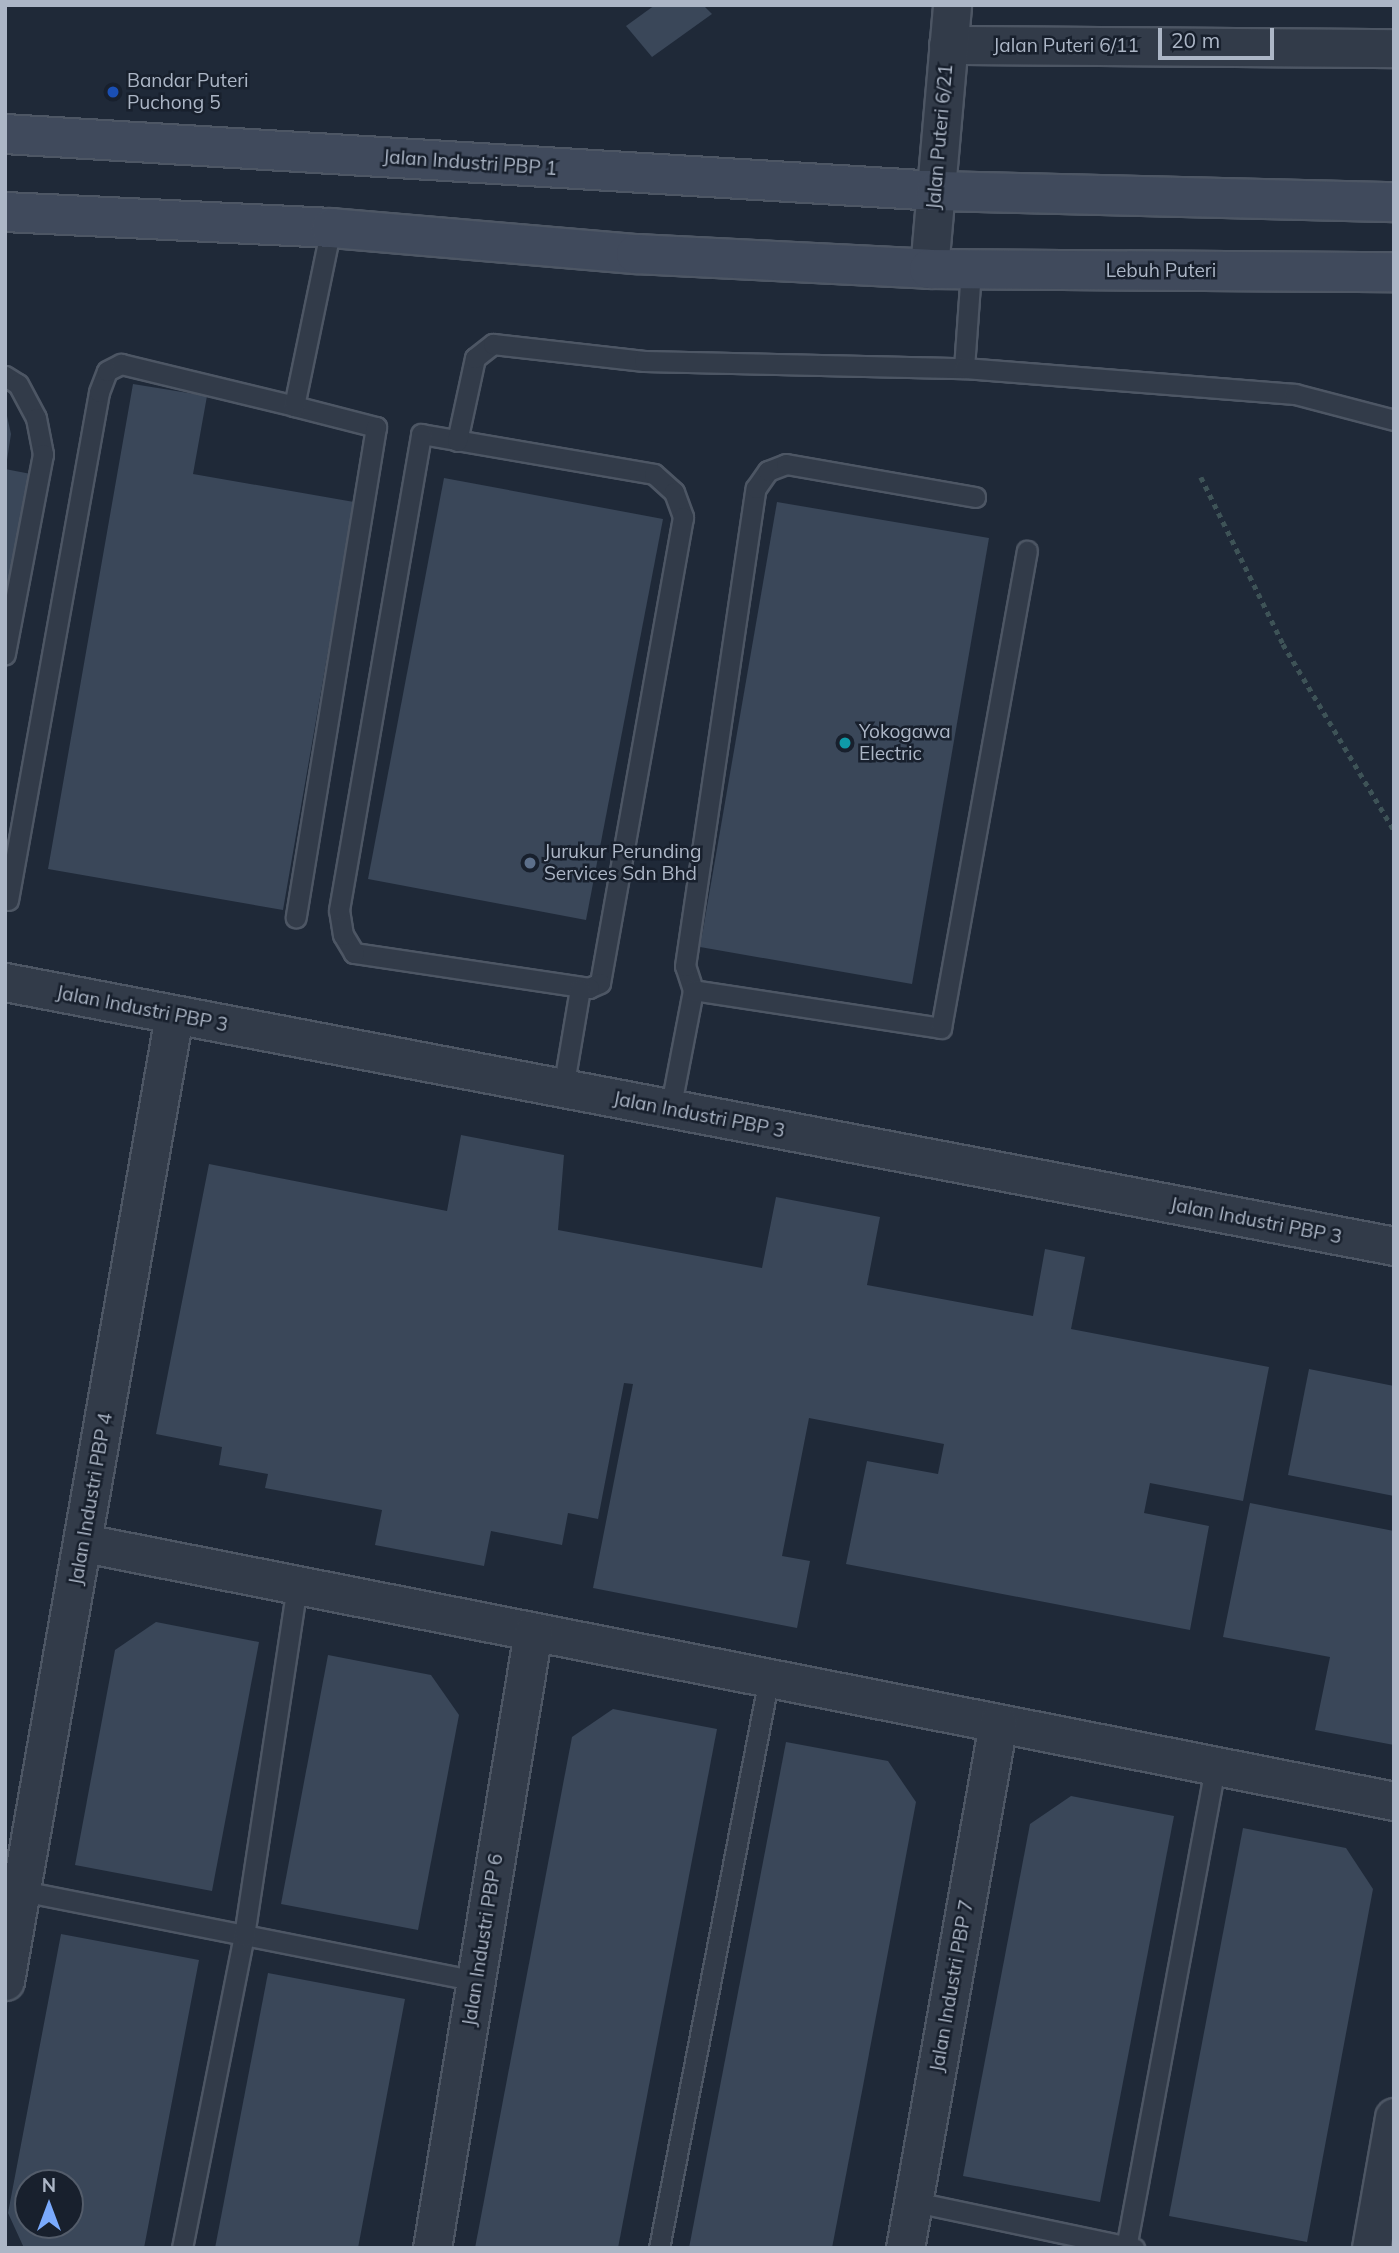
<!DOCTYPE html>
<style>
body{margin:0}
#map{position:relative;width:1399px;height:2253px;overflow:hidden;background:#1f2938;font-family:Mulish,sans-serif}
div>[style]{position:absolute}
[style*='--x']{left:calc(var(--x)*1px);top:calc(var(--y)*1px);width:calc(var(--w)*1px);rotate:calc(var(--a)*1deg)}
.building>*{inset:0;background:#3a4759}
.path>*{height:4.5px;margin-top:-2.25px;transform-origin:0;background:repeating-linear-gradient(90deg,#3e5357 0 5px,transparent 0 10px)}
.roads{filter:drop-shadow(2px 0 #4d5664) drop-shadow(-2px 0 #4d5664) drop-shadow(0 2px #4d5664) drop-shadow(0 -2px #4d5664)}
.service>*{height:19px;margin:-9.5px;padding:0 9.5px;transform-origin:9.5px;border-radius:9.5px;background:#323b49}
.minor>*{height:37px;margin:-18.5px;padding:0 18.5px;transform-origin:18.5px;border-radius:18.5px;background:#323b49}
.secondary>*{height:38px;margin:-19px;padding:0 19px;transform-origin:19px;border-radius:19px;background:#404a5c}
.dots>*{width:19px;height:19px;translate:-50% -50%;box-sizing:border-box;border:4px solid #18202d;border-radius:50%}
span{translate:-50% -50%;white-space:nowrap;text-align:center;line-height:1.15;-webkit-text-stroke:5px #18202d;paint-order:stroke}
.street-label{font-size:19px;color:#acb6c6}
.poi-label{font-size:19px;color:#acb6c6}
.left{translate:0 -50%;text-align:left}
.frame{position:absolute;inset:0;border:7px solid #acb6c6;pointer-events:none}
.north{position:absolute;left:14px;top:2169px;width:70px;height:70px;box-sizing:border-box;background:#18202d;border:2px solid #535c6a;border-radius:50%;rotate:0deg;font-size:19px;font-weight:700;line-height:28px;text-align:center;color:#acb6c6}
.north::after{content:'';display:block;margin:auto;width:24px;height:32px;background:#7aaafd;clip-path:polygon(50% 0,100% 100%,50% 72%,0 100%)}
.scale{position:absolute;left:1158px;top:28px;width:116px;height:32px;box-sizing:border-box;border:4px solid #acb6c6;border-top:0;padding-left:9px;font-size:21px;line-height:24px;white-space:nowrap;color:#acb6c6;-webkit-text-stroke:5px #18202d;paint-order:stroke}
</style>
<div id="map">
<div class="building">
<div style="clip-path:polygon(655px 5px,703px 5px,712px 14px,652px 57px,626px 26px)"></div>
<div style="clip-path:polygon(133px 384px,207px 396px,193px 474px,354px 502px,283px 910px,48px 869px)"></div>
<div style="clip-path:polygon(5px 407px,11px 434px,7px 460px,5px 460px)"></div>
<div style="clip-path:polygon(5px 469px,31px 474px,7px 595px,5px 595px)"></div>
<div style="clip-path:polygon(444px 478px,663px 519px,586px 920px,368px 879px)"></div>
<div style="clip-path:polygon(777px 502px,989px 538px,912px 984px,700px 947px)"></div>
<div style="clip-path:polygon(461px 1135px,564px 1155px,558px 1230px,762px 1268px,776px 1197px,880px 1217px,867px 1285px,1033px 1316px,1045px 1249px,1085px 1257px,1071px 1329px,1269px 1367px,1243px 1501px,1150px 1483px,1144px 1513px,1209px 1526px,1190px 1630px,846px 1564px,867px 1461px,938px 1474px,944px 1444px,809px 1418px,782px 1556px,810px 1561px,797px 1628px,593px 1588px,633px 1384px,624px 1383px,598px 1519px,568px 1513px,562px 1545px,491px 1531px,484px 1566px,375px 1545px,382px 1510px,265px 1488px,268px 1474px,219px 1465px,222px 1447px,156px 1434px,209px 1164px,447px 1211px)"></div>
<div style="clip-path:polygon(1309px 1369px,1394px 1386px,1394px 1496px,1288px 1475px)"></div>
<div style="clip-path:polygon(1250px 1503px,1394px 1531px,1394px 1745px,1315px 1730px,1330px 1657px,1223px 1637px)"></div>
<div style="clip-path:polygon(156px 1622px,259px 1642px,212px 1891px,75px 1865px,115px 1650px)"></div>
<div style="clip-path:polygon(328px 1655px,431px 1675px,459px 1715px,418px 1930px,281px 1904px)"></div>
<div style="clip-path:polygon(613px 1709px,717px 1729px,618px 2248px,475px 2248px,572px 1737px)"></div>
<div style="clip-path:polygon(786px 1742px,888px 1761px,916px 1802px,863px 2086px,832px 2248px,689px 2248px)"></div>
<div style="clip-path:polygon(1071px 1796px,1174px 1816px,1100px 2202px,963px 2176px,1030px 1824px)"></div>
<div style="clip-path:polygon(1243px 1828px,1346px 1848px,1373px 1889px,1307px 2242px,1169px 2216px)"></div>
<div style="clip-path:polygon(evenodd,61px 1934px,199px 1960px,144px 2248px,24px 2248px,8px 2213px,61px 1934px,28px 2183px,70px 2183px,70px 2225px,28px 2225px,28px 2183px)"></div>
<div style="clip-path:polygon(268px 1973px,405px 1999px,358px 2248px,215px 2248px)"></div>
</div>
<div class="path">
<div style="--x:1201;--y:477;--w:186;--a:63.8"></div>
<div style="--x:1283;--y:644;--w:217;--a:59.2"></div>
</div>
<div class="roads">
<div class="service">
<div style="--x:964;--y:368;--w:98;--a:-85.9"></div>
<div style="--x:5;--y:376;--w:15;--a:32"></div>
<div style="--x:18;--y:384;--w:38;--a:62"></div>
<div style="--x:36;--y:418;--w:37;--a:79"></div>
<div style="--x:43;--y:454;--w:204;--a:100.8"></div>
<div style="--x:294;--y:406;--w:85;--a:14.4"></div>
<div style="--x:376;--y:427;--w:497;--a:99.3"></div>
<div style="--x:421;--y:434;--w:236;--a:9.7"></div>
<div style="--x:654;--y:474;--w:27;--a:42"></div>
<div style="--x:674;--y:492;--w:27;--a:70"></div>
<div style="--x:683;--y:517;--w:473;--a:100.1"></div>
<div style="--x:600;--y:983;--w:12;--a:156"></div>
<div style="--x:589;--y:988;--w:238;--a:-171.5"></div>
<div style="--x:354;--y:953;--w:21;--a:-121"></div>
<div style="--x:343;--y:935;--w:25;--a:-99"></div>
<div style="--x:339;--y:910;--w:483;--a:-80.2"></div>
<div style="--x:457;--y:441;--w:85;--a:-77.8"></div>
<div style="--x:475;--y:358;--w:23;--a:-38"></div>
<div style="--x:493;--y:344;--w:152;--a:6.4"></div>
<div style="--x:644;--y:361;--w:320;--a:1.3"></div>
<div style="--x:964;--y:368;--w:332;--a:4.5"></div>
<div style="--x:1295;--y:394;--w:102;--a:14.7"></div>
<div style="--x:8;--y:900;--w:516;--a:-79.84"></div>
<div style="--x:99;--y:392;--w:22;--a:-69"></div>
<div style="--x:107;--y:371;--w:16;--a:-27"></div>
<div style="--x:121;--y:364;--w:178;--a:13.6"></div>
<div style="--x:294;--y:406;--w:182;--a:-78.3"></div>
<div style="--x:693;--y:990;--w:25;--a:-108"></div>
<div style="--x:685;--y:966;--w:483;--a:-81.6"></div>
<div style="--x:756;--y:488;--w:21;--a:-55"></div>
<div style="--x:768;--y:471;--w:19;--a:-21"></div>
<div style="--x:786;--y:464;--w:192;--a:9.9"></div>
<div style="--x:563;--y:1089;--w:101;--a:-80.4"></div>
<div style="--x:670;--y:1110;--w:122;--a:-79.1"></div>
<div style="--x:693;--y:990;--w:251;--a:8.7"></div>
<div style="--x:941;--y:1028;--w:485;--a:-79.8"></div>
<div style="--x:22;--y:1891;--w:463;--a:11.2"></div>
<div style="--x:915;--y:2202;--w:224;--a:11.9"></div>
<div style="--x:182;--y:2248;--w:318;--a:-78.8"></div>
<div style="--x:244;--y:1936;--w:355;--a:-81.4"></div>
<div style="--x:659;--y:2248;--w:581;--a:-79.08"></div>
<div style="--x:1126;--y:2248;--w:490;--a:-79.5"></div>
</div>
<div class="minor">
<div style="--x:948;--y:45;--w:446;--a:0.4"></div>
<div style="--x:929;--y:269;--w:265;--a:-85"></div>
<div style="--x:5;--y:982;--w:1414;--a:10.76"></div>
<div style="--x:84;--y:1543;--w:1335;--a:11.14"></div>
<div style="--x:5;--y:1981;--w:980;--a:-80.07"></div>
<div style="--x:432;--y:2248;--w:624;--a:-80.69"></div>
<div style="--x:905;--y:2248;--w:533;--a:-79.95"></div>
<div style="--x:1371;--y:2248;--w:133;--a:-80"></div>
</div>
<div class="secondary">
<div style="--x:5;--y:134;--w:933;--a:3.5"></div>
<div style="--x:936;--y:191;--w:458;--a:1.4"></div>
<div style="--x:5;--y:212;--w:326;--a:2.8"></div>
<div style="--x:331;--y:228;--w:306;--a:4.9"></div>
<div style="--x:636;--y:254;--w:293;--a:2.9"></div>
<div style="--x:929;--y:269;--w:465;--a:0.4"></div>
</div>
</div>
<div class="dots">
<div style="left:113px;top:92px;background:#1a4fb4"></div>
<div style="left:845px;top:743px;background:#0f9aa8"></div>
<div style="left:530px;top:863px;background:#5c6f8a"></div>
</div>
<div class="street-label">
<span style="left:1066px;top:46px">Jalan Puteri 6/11</span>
<span style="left:940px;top:137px;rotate:-85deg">Jalan Puteri 6/21</span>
<span style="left:470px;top:163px;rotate:4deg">Jalan Industri PBP 1</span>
<span style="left:1161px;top:271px">Lebuh Puteri</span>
<span style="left:142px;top:1009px;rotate:11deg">Jalan Industri PBP 3</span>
<span style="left:699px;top:1115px;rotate:11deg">Jalan Industri PBP 3</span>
<span style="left:1256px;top:1221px;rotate:11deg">Jalan Industri PBP 3</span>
<span style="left:91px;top:1499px;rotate:-80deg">Jalan Industri PBP 4</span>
<span style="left:483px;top:1940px;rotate:-81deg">Jalan Industri PBP 6</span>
<span style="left:952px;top:1986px;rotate:-80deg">Jalan Industri PBP 7</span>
</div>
<div class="poi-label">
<span class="left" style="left:127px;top:92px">Bandar Puteri<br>Puchong 5</span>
<span class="left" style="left:859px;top:743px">Yokogawa<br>Electric</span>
<span class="left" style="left:544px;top:863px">Jurukur Perunding<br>Services Sdn Bhd</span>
</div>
<div class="frame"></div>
<div class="north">N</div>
<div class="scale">20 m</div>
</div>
